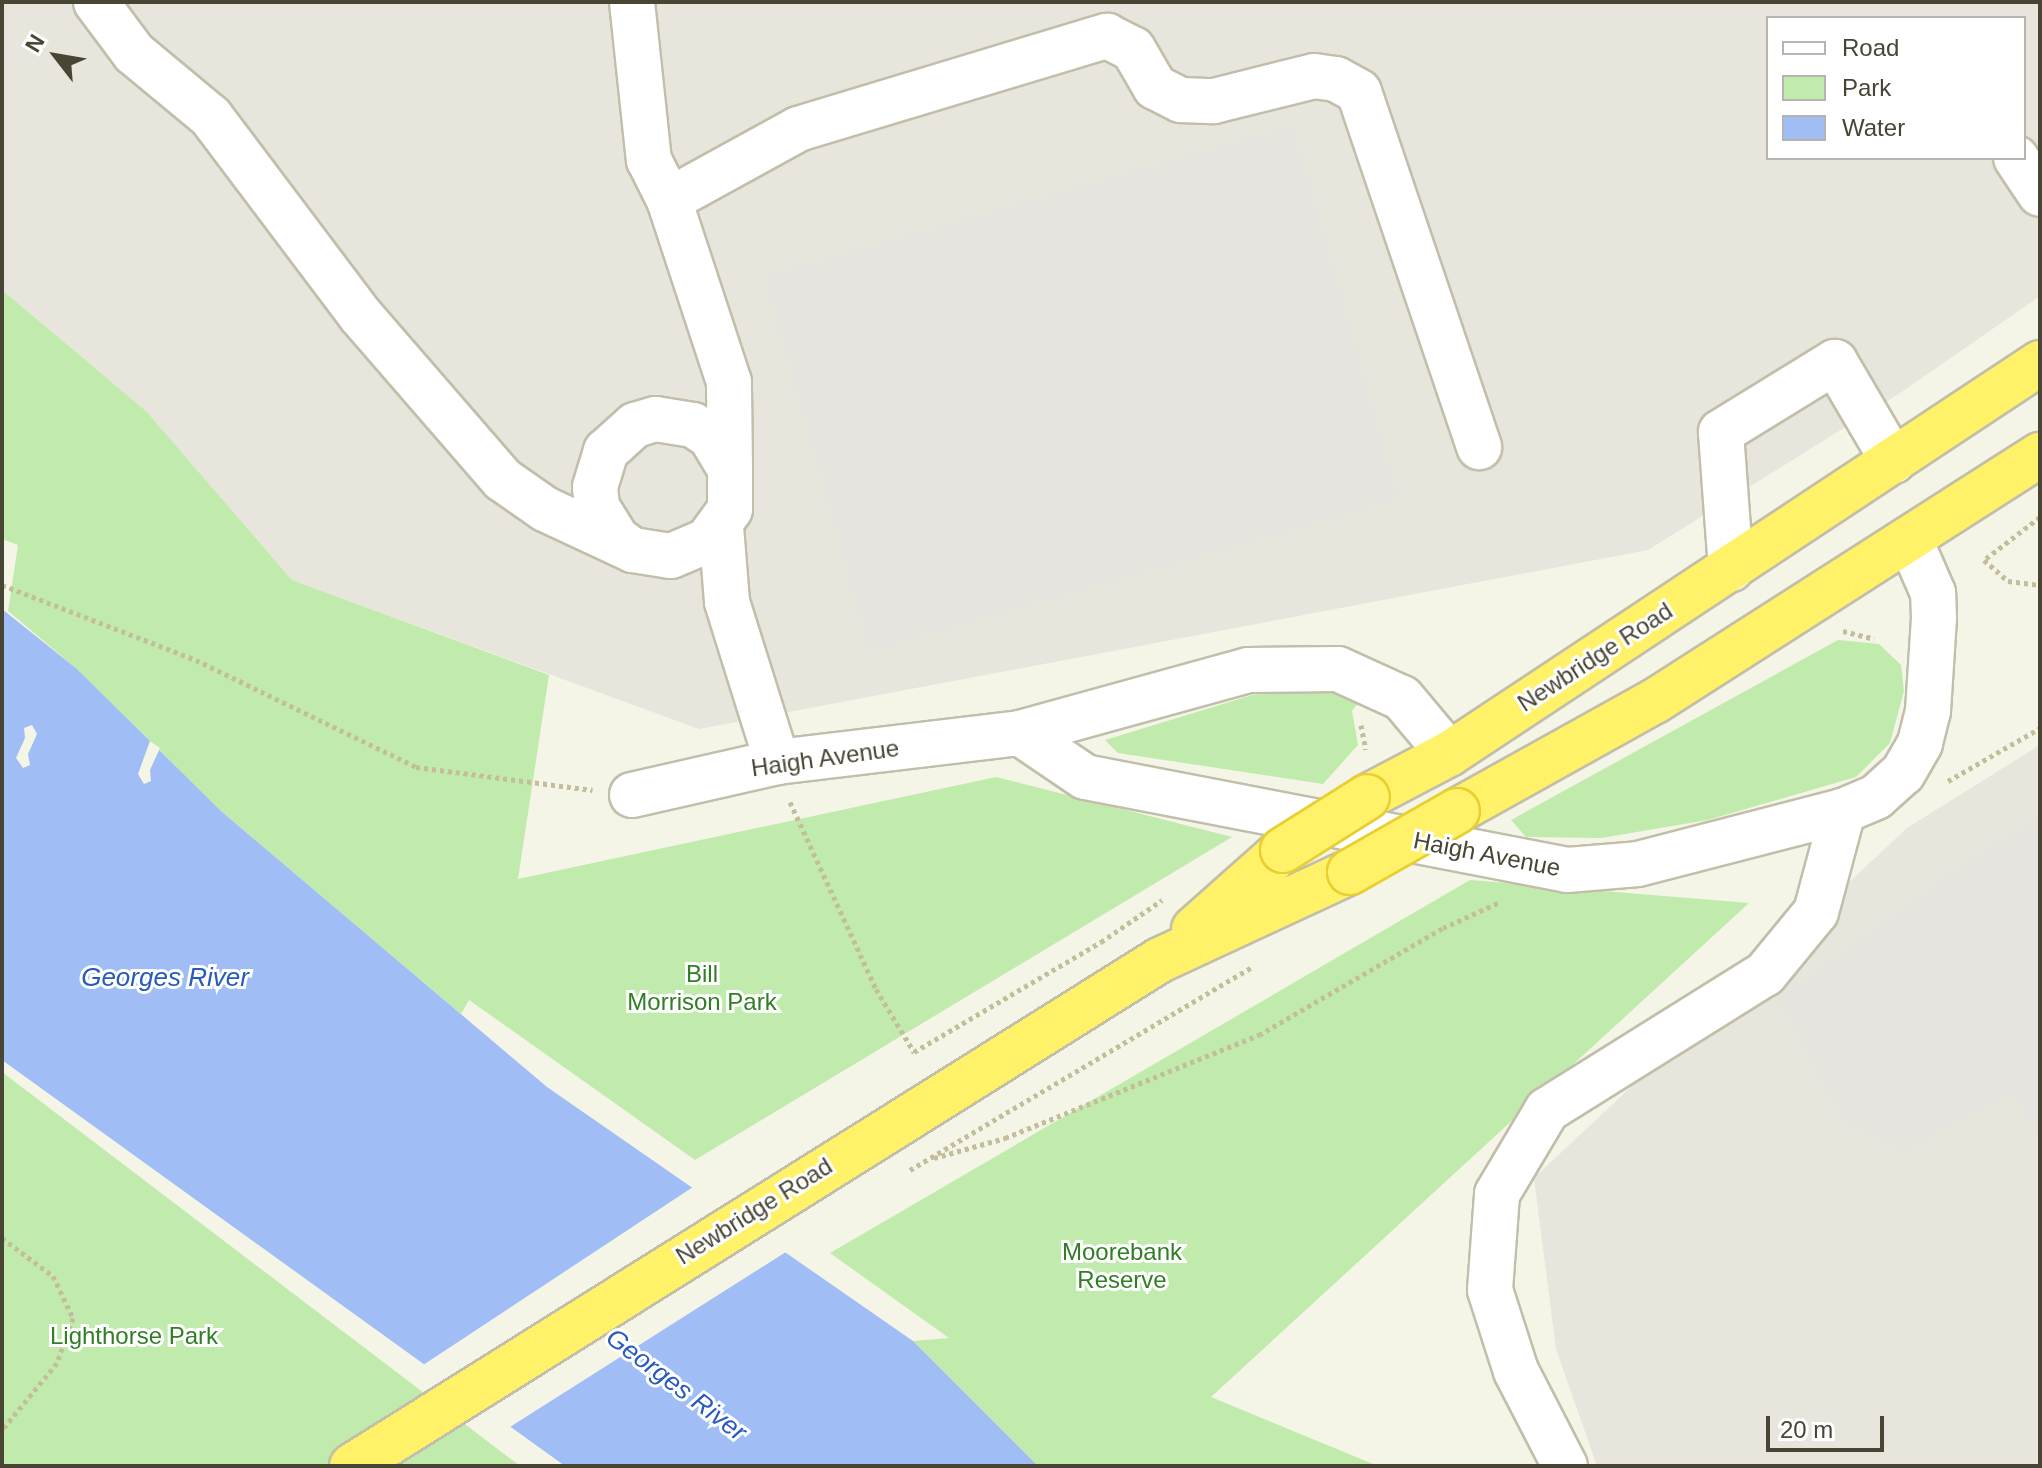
<!DOCTYPE html>
<style>
body{margin:0}
#map{position:relative;width:2042px;height:1468px;overflow:hidden;background:#f4f4e7;font-family:Helvetica,sans-serif}
div>[style]{position:absolute}
[style*='--x']{left:calc(var(--x)*1px);top:calc(var(--y)*1px);width:calc(var(--w)*1px);rotate:calc(var(--a)*1deg)}
.industrial>*{inset:0;background:#e7e5dc}
.green>*{inset:0;background:#c1ebad}
.parking>*{inset:0;background:#e5e4df}
.water>*{inset:0;background:#a0bef5}
.pier>*{inset:0;background:#f4f4e7}
.path>*{height:5px;margin-top:-2.5px;transform-origin:0;background:repeating-linear-gradient(90deg,#c3be99 0 4px,transparent 0 8px)}
.roads{filter:drop-shadow(2px 0 #c1bea9) drop-shadow(-2px 0 #c1bea9) drop-shadow(0 2px #c1bea9) drop-shadow(0 -2px #c1bea9)}
.minor>*{height:44px;margin:-22px;padding:0 22px;transform-origin:22px;border-radius:22px;background:#fff}
.highway>*{height:44px;margin:-22px;padding:0 22px;transform-origin:22px;border-radius:22px;background:#fff168}
.bridges{filter:drop-shadow(2px 0 #e7cf2f) drop-shadow(-2px 0 #e7cf2f) drop-shadow(0 2px #e7cf2f) drop-shadow(0 -2px #e7cf2f)}
.highway-bridge>*{height:44px;margin:-22px;padding:0 22px;transform-origin:22px;border-radius:22px;background:#fff168}
span{translate:-50% -50%;white-space:nowrap;text-align:center;line-height:1.15;-webkit-text-stroke:6px #fff;paint-order:stroke}
.street-label{font-size:24px;color:#484535}
.park-label{font-size:24px;color:#317e25}
.water-label{font-size:26px;color:#285abb;font-style:italic}
.frame{position:absolute;inset:0;border:4px solid #484535;pointer-events:none}
.legend{position:absolute;left:1766px;top:16px;width:260px;height:144px;box-sizing:border-box;background:#fff;border:2px solid #b6b5ae;margin:0;padding:10px 14px;list-style:none;font-size:24px;color:#484535}
.legend li{display:flex;align-items:center;gap:16px;height:40px}
.legend b{width:40px;border:2px solid #b6b5ae}
.north{position:absolute;left:16px;top:16px;width:80px;height:80px;-webkit-text-stroke:6px #fff;paint-order:stroke;rotate:301deg;font-size:22px;font-weight:700;line-height:32px;text-align:center;color:#484535}
.north::after{content:'';display:block;margin:auto;width:28px;height:36px;background:#484535;clip-path:polygon(50% 0,100% 100%,50% 72%,0 100%)}
.scale{position:absolute;left:1766px;top:1416px;width:118px;height:36px;box-sizing:border-box;border:4px solid #484535;border-top:0;padding-left:10px;font-size:24px;line-height:28px;white-space:nowrap;color:#484535;-webkit-text-stroke:6px #fff;paint-order:stroke}
</style>
<div id="map">
<div class="industrial">
<div style="clip-path:polygon(evenodd,2px 2px,2040px 2px,2040px 296px,1900px 393px,1648px 550px,699px 729px,292px 580px,146px 411px,2px 290px,2px 2px,1768px 18px,2024px 18px,2024px 158px,1768px 158px,1768px 18px)"></div>
<div style="clip-path:polygon(2040px 745px,2040px 1466px,1597px 1466px,1556px 1349px,1534px 1178px,1907px 828px)"></div>
</div>
<div class="green">
<div style="clip-path:polygon(2px 290px,146px 411px,292px 580px,549px 675px,518px 879px,996px 777px,1232px 837px,695px 1160px,469px 1000px,461px 1014px,221px 811px,77px 669px,8px 611px,18px 545px,2px 539px)"></div>
<div style="clip-path:polygon(1838px 640px,1879px 644px,1901px 665px,1904px 691px,1890px 743px,1856px 777px,1708px 820px,1601px 838px,1526px 837px,1511px 820px)"></div>
<div style="clip-path:polygon(1334px 687px,1358px 703px,1352px 711px,1358px 745px,1323px 784px,1118px 753px,1105px 740px,1272px 689px)"></div>
<div style="clip-path:polygon(1470px 880px,1749px 903px,1211px 1397px,1378px 1466px,1038px 1466px,913px 1341px,949px 1338px,830px 1253px)"></div>
<div style="clip-path:polygon(2px 1072px,520px 1466px,2px 1466px)"></div>
</div>
<div class="parking">
<div style="clip-path:polygon(1293px 126px,1398px 499px,870px 650px,765px 277px)"></div>
<div style="clip-path:polygon(2040px 819px,2040px 1138px,2012px 1091px,1904px 1151px,1845px 1123px,1778px 1000px,1986px 849px)"></div>
</div>
<div class="water">
<div style="clip-path:polygon(2px 609px,77px 669px,221px 811px,547px 1087px,913px 1341px,1038px 1466px,565px 1466px,2px 1060px)"></div>
</div>
<div class="pier">
<div style="clip-path:polygon(32px 725px,37px 734px,28px 754px,30px 765px,23px 768px,16px 758px,25px 738px,24px 728px)"></div>
<div style="clip-path:polygon(150px 741px,160px 748px,150px 770px,151px 781px,144px 784px,138px 774px)"></div>
<div style="clip-path:polygon(696px 1185px,789px 1250px,507px 1429px,420px 1367px)"></div>
</div>
<div class="path">
<div style="--x:2040;--y:517;--w:71;--a:142.5"></div>
<div style="--x:1984;--y:560;--w:32;--a:41"></div>
<div style="--x:2008;--y:581;--w:32;--a:7"></div>
<div style="--x:2;--y:585;--w:208;--a:21.1"></div>
<div style="--x:196;--y:660;--w:245;--a:25.9"></div>
<div style="--x:416;--y:767;--w:178;--a:7.4"></div>
<div style="--x:1843;--y:631;--w:32;--a:14"></div>
<div style="--x:1361;--y:725;--w:25;--a:79"></div>
<div style="--x:1948;--y:781;--w:106;--a:-29.9"></div>
<div style="--x:790;--y:802;--w:206;--a:65.3"></div>
<div style="--x:876;--y:989;--w:74;--a:58.9"></div>
<div style="--x:914;--y:1052;--w:217;--a:-30.5"></div>
<div style="--x:1101;--y:942;--w:74;--a:-34.5"></div>
<div style="--x:934;--y:1158;--w:74;--a:-15.7"></div>
<div style="--x:1005;--y:1138;--w:274;--a:-22.1"></div>
<div style="--x:1259;--y:1035;--w:213;--a:-30.2"></div>
<div style="--x:1443;--y:928;--w:63;--a:-24.5"></div>
<div style="--x:910;--y:1170;--w:398;--a:-30.7"></div>
<div style="--x:2;--y:1238;--w:64;--a:36.7"></div>
<div style="--x:53;--y:1276;--w:47;--a:64.5"></div>
<div style="--x:73;--y:1318;--w:48;--a:109.6"></div>
<div style="--x:57;--y:1363;--w:87;--a:129.4"></div>
</div>
<div class="roads">
<div class="minor">
<div style="--x:96;--y:2;--w:64;--a:53.3"></div>
<div style="--x:134;--y:53;--w:100;--a:39.7"></div>
<div style="--x:211;--y:117;--w:249;--a:53"></div>
<div style="--x:361;--y:316;--w:216;--a:49.1"></div>
<div style="--x:502;--y:479;--w:52;--a:34.9"></div>
<div style="--x:545;--y:509;--w:97;--a:25"></div>
<div style="--x:633;--y:550;--w:38;--a:9"></div>
<div style="--x:671;--y:556;--w:39;--a:-23"></div>
<div style="--x:707;--y:541;--w:39;--a:-54"></div>
<div style="--x:730;--y:509;--w:40;--a:-90"></div>
<div style="--x:730;--y:469;--w:39;--a:-121"></div>
<div style="--x:710;--y:436;--w:20;--a:-147"></div>
<div style="--x:693;--y:425;--w:38;--a:-171"></div>
<div style="--x:655;--y:419;--w:21;--a:163"></div>
<div style="--x:635;--y:425;--w:39;--a:138"></div>
<div style="--x:606;--y:451;--w:38;--a:107"></div>
<div style="--x:595;--y:487;--w:20;--a:84"></div>
<div style="--x:597;--y:507;--w:38;--a:58"></div>
<div style="--x:617;--y:539;--w:19;--a:35"></div>
<div style="--x:632;--y:2;--w:159;--a:83.9"></div>
<div style="--x:649;--y:160;--w:45;--a:63.4"></div>
<div style="--x:2016;--y:158;--w:43;--a:56.3"></div>
<div style="--x:730;--y:469;--w:87;--a:-90.7"></div>
<div style="--x:729;--y:382;--w:192;--a:-108.2"></div>
<div style="--x:669;--y:200;--w:147;--a:-28.8"></div>
<div style="--x:798;--y:129;--w:323;--a:-16.8"></div>
<div style="--x:1107;--y:36;--w:29;--a:27"></div>
<div style="--x:1133;--y:49;--w:44;--a:59.9"></div>
<div style="--x:1155;--y:87;--w:29;--a:27"></div>
<div style="--x:1181;--y:100;--w:33;--a:2"></div>
<div style="--x:1214;--y:101;--w:103;--a:-14"></div>
<div style="--x:1314;--y:76;--w:22;--a:8"></div>
<div style="--x:1336;--y:79;--w:26;--a:29"></div>
<div style="--x:1359;--y:92;--w:375;--a:71.3"></div>
<div style="--x:721;--y:527;--w:75;--a:85.4"></div>
<div style="--x:727;--y:602;--w:168;--a:72.6"></div>
<div style="--x:1731;--y:569;--w:137;--a:-94.2"></div>
<div style="--x:1721;--y:432;--w:134;--a:-31.6"></div>
<div style="--x:1835;--y:362;--w:115;--a:59.6"></div>
<div style="--x:1020;--y:733;--w:78;--a:34.1"></div>
<div style="--x:1085;--y:777;--w:491;--a:10.9"></div>
<div style="--x:1567;--y:870;--w:71;--a:-4.8"></div>
<div style="--x:1638;--y:864;--w:212;--a:-14.5"></div>
<div style="--x:1843;--y:811;--w:36;--a:-23"></div>
<div style="--x:1876;--y:797;--w:36;--a:-42"></div>
<div style="--x:1903;--y:773;--w:34;--a:-60"></div>
<div style="--x:1920;--y:743;--w:33;--a:-76"></div>
<div style="--x:1928;--y:711;--w:93;--a:-86.3"></div>
<div style="--x:1934;--y:618;--w:25;--a:-92"></div>
<div style="--x:1933;--y:593;--w:58;--a:-113.5"></div>
<div style="--x:632;--y:795;--w:149;--a:-12.8"></div>
<div style="--x:777;--y:762;--w:245;--a:-6.8"></div>
<div style="--x:1020;--y:733;--w:237;--a:-15.4"></div>
<div style="--x:1248;--y:670;--w:90;--a:-0.6"></div>
<div style="--x:1338;--y:669;--w:70;--a:24.4"></div>
<div style="--x:1402;--y:698;--w:73;--a:50"></div>
<div style="--x:1565;--y:1466;--w:107;--a:-117.3"></div>
<div style="--x:1516;--y:1371;--w:85;--a:-107.8"></div>
<div style="--x:1490;--y:1290;--w:96;--a:-85.8"></div>
<div style="--x:1497;--y:1194;--w:98;--a:-59.2"></div>
<div style="--x:1547;--y:1110;--w:257;--a:-32"></div>
<div style="--x:1765;--y:974;--w:80;--a:-50.6"></div>
<div style="--x:1816;--y:912;--w:105;--a:-75"></div>
</div>
<div class="highway">
<div style="--x:1367;--y:797;--w:93;--a:-27.7"></div>
<div style="--x:1449;--y:754;--w:709;--a:-33.49"></div>
<div style="--x:1457;--y:811;--w:227;--a:-29.1"></div>
<div style="--x:1655;--y:701;--w:457;--a:-32.6"></div>
<div style="--x:1194;--y:929;--w:119;--a:-41.6"></div>
<div style="--x:352;--y:1466;--w:953;--a:-32.06"></div>
<div style="--x:1160;--y:960;--w:209;--a:-24.9"></div>
</div>
</div>
<div class="bridges">
<div class="highway-bridge">
<div style="--x:1283;--y:850;--w:99;--a:-32.2"></div>
<div style="--x:1350;--y:872;--w:123;--a:-29.7"></div>
</div>
</div>
<div class="street-label">
<span style="left:1595px;top:657px;rotate:-33deg">Newbridge Road</span>
<span style="left:825px;top:758px;rotate:-8deg">Haigh Avenue</span>
<span style="left:1487px;top:854px;rotate:11deg">Haigh Avenue</span>
<span style="left:754px;top:1211px;rotate:-32deg">Newbridge Road</span>
</div>
<div class="park-label">
<span style="left:702px;top:988px">Bill<br>Morrison Park</span>
<span style="left:1122px;top:1266px">Moorebank<br>Reserve</span>
<span style="left:134px;top:1336px">Lighthorse Park</span>
</div>
<div class="water-label">
<span style="left:165px;top:978px">Georges River</span>
<span style="left:676px;top:1385px;rotate:37deg">Georges River</span>
</div>
<div class="frame"></div>
<ul class="legend">
<li><b style="height:10px;background:#fff"></b>Road</li>
<li><b style="height:22px;background:#c1ebad"></b>Park</li>
<li><b style="height:22px;background:#a0bef5"></b>Water</li>
</ul>
<div class="north">N</div>
<div class="scale">20 m</div>
</div>
